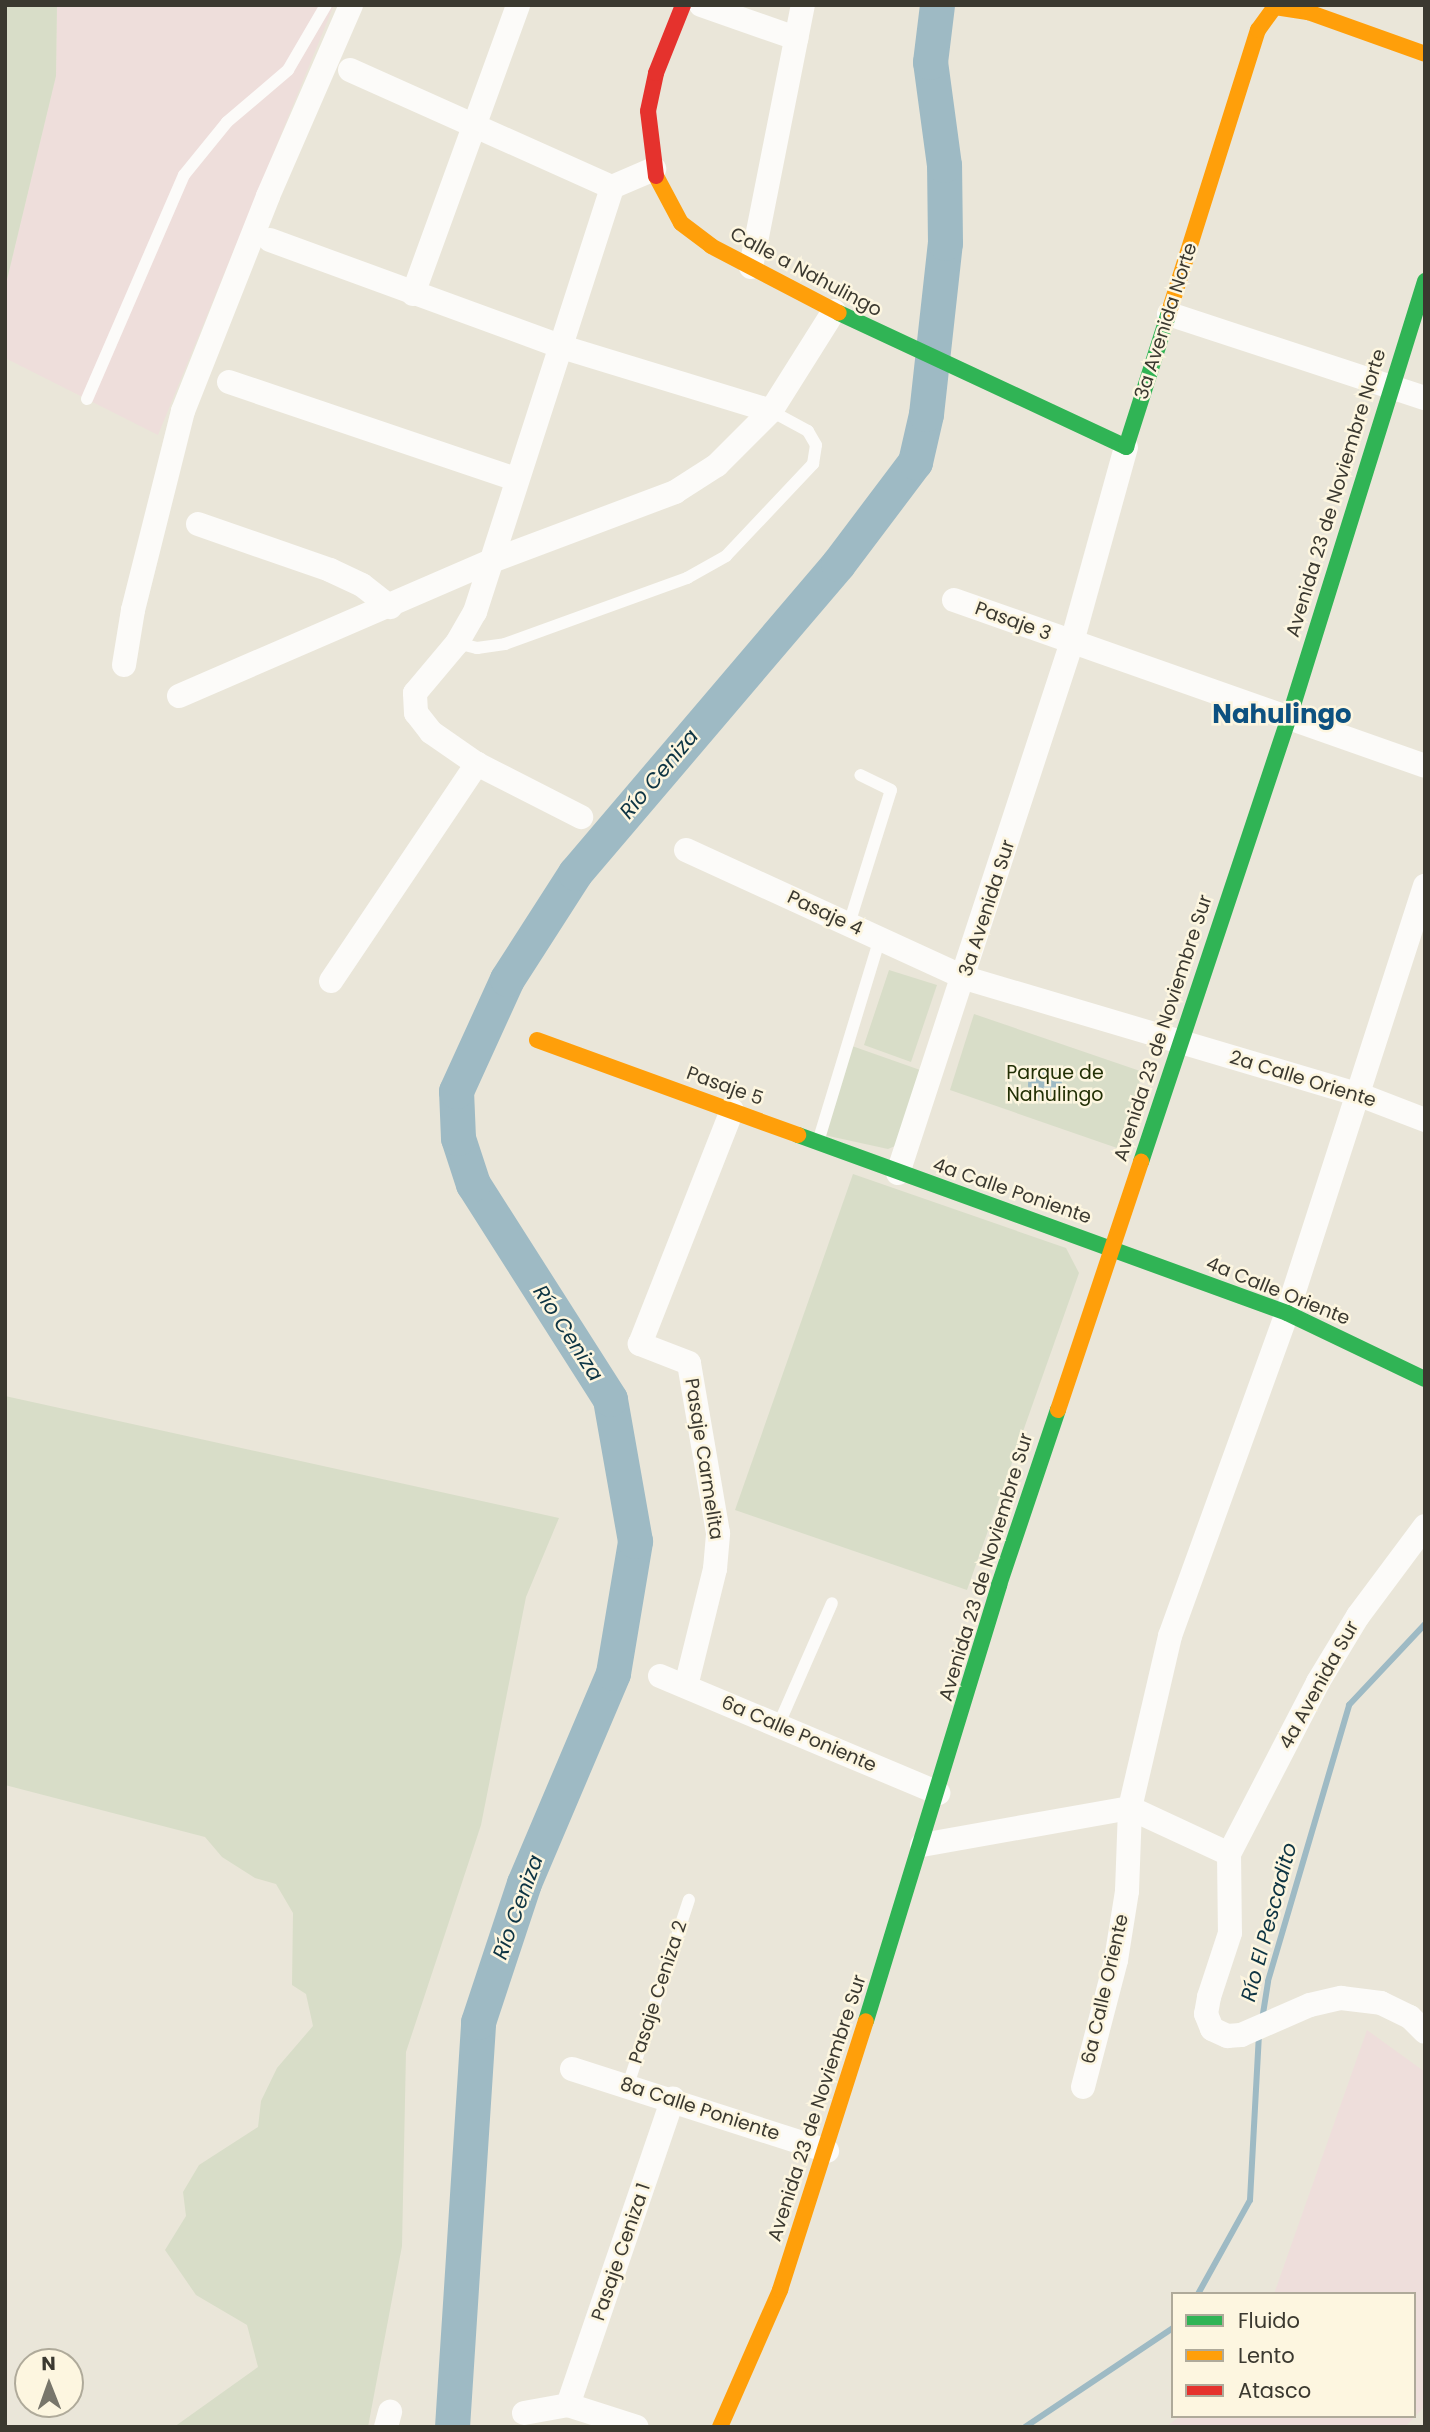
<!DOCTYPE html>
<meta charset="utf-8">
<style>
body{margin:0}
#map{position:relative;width:1430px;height:2432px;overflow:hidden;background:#eae6d9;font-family:Poppins,sans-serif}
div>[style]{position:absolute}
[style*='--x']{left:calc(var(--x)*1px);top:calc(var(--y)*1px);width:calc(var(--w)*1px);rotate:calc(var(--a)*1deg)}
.industrial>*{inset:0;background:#eededb}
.green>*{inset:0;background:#d8ddc8}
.water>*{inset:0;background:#9ebac4}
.round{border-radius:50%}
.stream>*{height:6px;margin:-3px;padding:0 3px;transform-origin:3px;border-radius:3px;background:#9ebac4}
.river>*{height:35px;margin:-17.5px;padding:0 17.5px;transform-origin:17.5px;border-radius:17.5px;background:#9ebac4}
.lane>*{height:12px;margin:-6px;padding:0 6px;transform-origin:6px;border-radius:6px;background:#fcfbf9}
.street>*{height:24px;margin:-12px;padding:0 12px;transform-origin:12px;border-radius:12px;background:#fcfbf9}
.fast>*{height:16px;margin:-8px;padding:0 8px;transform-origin:8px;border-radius:8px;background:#30b455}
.slow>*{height:16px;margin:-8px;padding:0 8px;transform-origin:8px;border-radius:8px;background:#ff9f0a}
.jam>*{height:16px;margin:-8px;padding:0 8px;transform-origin:8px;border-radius:8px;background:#e5322d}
span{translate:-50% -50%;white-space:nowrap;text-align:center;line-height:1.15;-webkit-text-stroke:5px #fdf6e0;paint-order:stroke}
.street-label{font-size:19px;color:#3b3930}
.park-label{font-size:19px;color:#212f04}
.water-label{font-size:21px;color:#0d3443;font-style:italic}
.district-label{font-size:26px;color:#0d5180;font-weight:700}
.frame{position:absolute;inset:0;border:7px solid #3b3930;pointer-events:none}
.legend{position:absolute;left:1171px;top:2292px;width:245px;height:126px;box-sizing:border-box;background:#fdf6e0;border:2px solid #afaa9a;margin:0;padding:9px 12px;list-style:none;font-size:21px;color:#3b3930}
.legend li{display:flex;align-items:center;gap:14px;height:35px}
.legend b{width:35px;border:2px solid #afaa9a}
.north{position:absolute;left:14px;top:2348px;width:70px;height:70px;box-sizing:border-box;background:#fdf6e0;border:2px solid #afaa9a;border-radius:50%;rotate:359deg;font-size:19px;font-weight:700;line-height:28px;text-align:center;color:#3b3930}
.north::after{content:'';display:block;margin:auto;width:24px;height:32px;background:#78766b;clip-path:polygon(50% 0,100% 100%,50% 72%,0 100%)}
</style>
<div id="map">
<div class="industrial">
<div style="clip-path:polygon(57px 5px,334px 5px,158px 435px,5px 358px,5px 288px,56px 76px)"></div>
<div style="clip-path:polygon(1367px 2030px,1425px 2072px,1425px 2406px,1405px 2427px,1166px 2427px,1180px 2416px,1414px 2416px,1414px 2294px,1274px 2294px)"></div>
</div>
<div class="green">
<div style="clip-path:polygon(5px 5px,57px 5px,56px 76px,5px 288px)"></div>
<div style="clip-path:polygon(889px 970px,937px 985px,911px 1062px,864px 1045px)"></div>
<div style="clip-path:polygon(974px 1014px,1143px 1072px,1117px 1148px,950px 1090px)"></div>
<div style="clip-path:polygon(852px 1046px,923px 1071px,895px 1146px,888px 1149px,824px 1135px)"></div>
<div style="clip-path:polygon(853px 1174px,1066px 1248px,1079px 1273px,967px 1590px,735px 1510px)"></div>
<div style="clip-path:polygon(5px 1396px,559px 1518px,526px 1597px,481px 1825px,406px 2052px,402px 2246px,368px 2427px,174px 2427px,258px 2367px,247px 2325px,196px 2295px,165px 2250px,186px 2216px,183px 2192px,199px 2165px,258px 2127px,261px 2101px,277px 2068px,313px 2026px,306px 1994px,292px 1985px,293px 1913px,276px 1884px,255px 1878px,222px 1857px,205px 1837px,5px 1785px)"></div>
</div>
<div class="water">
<div class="round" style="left:1028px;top:1068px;width:34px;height:34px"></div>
</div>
<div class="stream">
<div style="--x:1262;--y:2020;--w:39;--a:-81"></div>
<div style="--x:1268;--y:1981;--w:288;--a:-73.6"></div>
<div style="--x:1349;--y:1705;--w:111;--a:-46.8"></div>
<div style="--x:1198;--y:2294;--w:107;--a:-61"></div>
<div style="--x:1250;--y:2200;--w:166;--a:-86.9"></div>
<div style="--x:1025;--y:2427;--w:178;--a:-33.8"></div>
</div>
<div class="river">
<div style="--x:452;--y:2427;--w:406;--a:-86.3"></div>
<div style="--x:478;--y:2022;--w:146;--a:-71.7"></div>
<div style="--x:524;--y:1883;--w:228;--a:-67"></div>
<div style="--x:613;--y:1673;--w:134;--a:-80.5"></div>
<div style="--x:635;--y:1541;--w:144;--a:-100"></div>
<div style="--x:610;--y:1399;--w:255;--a:-122.5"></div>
<div style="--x:473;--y:1184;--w:48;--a:-108.1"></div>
<div style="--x:458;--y:1138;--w:47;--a:-92.4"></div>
<div style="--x:456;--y:1091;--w:123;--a:-65.5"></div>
<div style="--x:507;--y:979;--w:126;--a:-57.3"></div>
<div style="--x:575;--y:873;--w:406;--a:-49.6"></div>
<div style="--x:838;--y:564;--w:128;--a:-53"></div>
<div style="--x:915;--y:462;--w:49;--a:-77.1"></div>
<div style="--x:926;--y:414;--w:172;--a:-83.7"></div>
<div style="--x:945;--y:243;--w:78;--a:-90.7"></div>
<div style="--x:944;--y:165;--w:104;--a:-97.7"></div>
<div style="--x:930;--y:62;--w:57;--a:-83"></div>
</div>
<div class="lane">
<div style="--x:87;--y:399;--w:244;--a:-66.6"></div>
<div style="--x:184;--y:175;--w:68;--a:-50.9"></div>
<div style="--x:227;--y:122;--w:80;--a:-40.4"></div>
<div style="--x:288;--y:70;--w:75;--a:-59.7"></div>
<div style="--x:457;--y:643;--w:21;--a:14"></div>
<div style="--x:477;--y:648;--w:28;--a:-8"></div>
<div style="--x:505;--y:644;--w:194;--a:-19.9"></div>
<div style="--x:687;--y:578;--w:45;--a:-29.4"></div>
<div style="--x:726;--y:556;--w:127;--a:-46.6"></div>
<div style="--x:813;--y:464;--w:19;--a:-81"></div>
<div style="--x:816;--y:445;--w:16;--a:-120"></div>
<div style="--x:808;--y:431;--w:42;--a:-151.6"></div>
<div style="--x:849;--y:924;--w:140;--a:-72.6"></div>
<div style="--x:891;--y:790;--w:34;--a:-154"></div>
<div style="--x:818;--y:1142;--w:213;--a:-73.1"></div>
<div style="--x:778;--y:1726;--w:134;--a:-66.3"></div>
<div style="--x:628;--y:2085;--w:195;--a:-71.8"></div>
</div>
<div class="street">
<div style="--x:701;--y:5;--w:101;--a:19.2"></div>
<div style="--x:350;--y:70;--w:287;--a:24.1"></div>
<div style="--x:612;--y:187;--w:46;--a:-23.2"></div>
<div style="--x:270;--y:240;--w:311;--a:20.1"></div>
<div style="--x:562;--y:347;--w:219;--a:17"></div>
<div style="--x:751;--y:267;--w:267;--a:-78.8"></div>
<div style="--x:413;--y:294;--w:307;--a:-70"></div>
<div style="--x:1169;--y:314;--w:269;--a:18.2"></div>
<div style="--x:229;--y:382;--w:302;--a:18.7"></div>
<div style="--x:198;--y:524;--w:140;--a:19.2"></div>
<div style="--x:330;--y:570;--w:35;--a:25"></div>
<div style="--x:362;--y:585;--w:36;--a:38"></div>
<div style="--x:954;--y:600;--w:499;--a:19.4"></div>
<div style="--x:124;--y:665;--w:56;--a:-80.7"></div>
<div style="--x:133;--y:610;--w:205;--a:-75.9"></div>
<div style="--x:183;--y:411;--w:231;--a:-68.4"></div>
<div style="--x:268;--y:196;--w:208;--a:-66.5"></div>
<div style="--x:179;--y:696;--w:338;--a:-23.4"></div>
<div style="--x:489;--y:562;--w:199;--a:-20.6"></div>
<div style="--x:675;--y:492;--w:50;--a:-32.7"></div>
<div style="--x:717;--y:465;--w:76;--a:-45"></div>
<div style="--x:771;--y:411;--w:118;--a:-57.8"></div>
<div style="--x:477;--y:764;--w:117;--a:27"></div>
<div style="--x:686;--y:850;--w:307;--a:24.6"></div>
<div style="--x:965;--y:978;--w:412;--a:16.5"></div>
<div style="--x:1360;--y:1095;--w:70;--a:21"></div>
<div style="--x:331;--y:981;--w:262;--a:-56.1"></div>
<div style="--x:477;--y:764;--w:56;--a:-145.2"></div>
<div style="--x:431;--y:732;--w:24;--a:-128"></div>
<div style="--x:416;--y:713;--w:20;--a:-93"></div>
<div style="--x:415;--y:693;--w:65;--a:-50"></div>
<div style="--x:457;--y:643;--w:36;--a:-60"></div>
<div style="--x:475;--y:612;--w:447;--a:-72.1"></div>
<div style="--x:898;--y:1173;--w:559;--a:-71.86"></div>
<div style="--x:1072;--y:642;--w:202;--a:-74.5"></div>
<div style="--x:660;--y:1676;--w:302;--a:22.8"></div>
<div style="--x:686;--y:1686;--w:121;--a:-76.1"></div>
<div style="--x:715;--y:1569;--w:36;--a:-85"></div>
<div style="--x:718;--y:1533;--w:172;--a:-99.7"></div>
<div style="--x:689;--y:1363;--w:53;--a:-158.8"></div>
<div style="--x:640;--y:1344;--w:251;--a:-68.5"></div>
<div style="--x:1130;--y:1808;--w:109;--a:24.9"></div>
<div style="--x:922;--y:1845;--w:211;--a:-10.1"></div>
<div style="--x:1229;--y:1854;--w:79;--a:89.3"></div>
<div style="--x:1230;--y:1933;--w:67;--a:108.2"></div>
<div style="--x:1209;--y:1997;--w:17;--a:100"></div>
<div style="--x:1206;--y:2014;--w:16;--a:68"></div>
<div style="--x:1212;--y:2029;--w:17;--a:25"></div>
<div style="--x:1227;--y:2036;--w:14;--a:-4"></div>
<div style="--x:1241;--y:2035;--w:75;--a:-23.5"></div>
<div style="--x:1310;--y:2005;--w:32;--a:-13"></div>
<div style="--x:1341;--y:1998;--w:40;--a:7.1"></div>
<div style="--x:1381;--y:2003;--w:32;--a:26"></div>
<div style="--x:1410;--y:2017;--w:21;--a:45"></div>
<div style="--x:1229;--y:1854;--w:194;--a:-62.6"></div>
<div style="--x:1318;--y:1682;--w:77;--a:-58.8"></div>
<div style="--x:1358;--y:1616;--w:112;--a:-53.3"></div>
<div style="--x:572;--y:2069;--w:268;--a:17.8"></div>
<div style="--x:1083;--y:2087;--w:131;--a:-75.4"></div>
<div style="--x:1116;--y:1960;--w:70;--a:-80.9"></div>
<div style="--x:1127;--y:1891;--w:83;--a:-87.9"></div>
<div style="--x:1130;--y:1808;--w:177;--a:-76.9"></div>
<div style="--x:1170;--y:1636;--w:344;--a:-70.1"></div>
<div style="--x:1287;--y:1313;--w:449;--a:-72.1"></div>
<div style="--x:568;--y:2405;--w:324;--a:-71.1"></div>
<div style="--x:524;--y:2413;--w:45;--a:-10.3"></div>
<div style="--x:568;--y:2405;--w:72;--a:17.7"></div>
<div style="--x:386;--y:2427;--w:16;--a:-75"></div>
</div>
<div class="fast">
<div style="--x:839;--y:313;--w:317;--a:25"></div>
<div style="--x:1126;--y:447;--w:142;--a:-72.3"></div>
<div style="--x:798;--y:1135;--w:520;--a:20"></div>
<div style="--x:1287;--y:1313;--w:153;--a:25.6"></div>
<div style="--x:1141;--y:1162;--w:468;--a:-71.6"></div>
<div style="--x:1289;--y:718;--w:458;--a:-72.7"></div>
<div style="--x:866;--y:2021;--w:456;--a:-73"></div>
<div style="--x:999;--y:1585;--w:185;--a:-71.4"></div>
</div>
<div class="slow">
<div style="--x:656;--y:176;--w:53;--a:62"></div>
<div style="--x:681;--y:223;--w:38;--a:37"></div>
<div style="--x:711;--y:246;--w:144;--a:27.6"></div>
<div style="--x:1169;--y:312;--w:296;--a:-72.5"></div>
<div style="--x:1258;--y:30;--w:29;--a:-54"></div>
<div style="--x:1275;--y:7;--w:33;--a:9"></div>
<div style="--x:1308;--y:12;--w:124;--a:19.7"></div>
<div style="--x:537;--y:1040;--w:278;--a:20"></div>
<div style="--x:1058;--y:1410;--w:262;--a:-71.5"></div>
<div style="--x:720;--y:2427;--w:150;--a:-66.3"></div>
<div style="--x:780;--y:2290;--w:282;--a:-72.3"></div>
</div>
<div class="jam">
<div style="--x:656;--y:176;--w:65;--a:-97"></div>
<div style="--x:648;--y:111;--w:39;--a:-78"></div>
<div style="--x:656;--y:73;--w:73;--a:-68.3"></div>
</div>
<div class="street-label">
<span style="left:806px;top:272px;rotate:28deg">Calle a Nahulingo</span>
<span style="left:1166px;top:321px;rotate:-72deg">3a Avenida Norte</span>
<span style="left:1336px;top:493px;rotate:-73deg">Avenida 23 de Noviembre Norte</span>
<span style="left:1013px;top:621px;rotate:20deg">Pasaje 3</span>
<span style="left:987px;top:908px;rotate:-72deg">3a Avenida Sur</span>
<span style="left:825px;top:913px;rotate:25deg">Pasaje 4</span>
<span style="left:1163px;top:1028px;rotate:-72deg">Avenida 23 de Noviembre Sur</span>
<span style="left:1303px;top:1079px;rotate:17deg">2a Calle Oriente</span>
<span style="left:725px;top:1086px;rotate:20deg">Pasaje 5</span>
<span style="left:1012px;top:1191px;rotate:19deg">4a Calle Poniente</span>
<span style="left:1278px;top:1291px;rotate:22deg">4a Calle Oriente</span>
<span style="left:704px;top:1459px;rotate:81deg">Pasaje Carmelita</span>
<span style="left:986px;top:1567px;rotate:-73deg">Avenida 23 de Noviembre Sur</span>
<span style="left:1319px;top:1685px;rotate:-61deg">4a Avenida Sur</span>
<span style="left:799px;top:1734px;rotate:23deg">6a Calle Poniente</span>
<span style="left:1105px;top:1989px;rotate:-77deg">6a Calle Oriente</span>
<span style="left:658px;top:1992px;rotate:-72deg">Pasaje Ceniza 2</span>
<span style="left:817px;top:2108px;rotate:-72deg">Avenida 23 de Noviembre Sur</span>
<span style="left:700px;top:2109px;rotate:18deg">8a Calle Poniente</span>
<span style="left:621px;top:2252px;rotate:-71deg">Pasaje Ceniza 1</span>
</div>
<div class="park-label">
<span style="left:1055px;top:1084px">Parque de<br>Nahulingo</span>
</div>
<div class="water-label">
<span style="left:659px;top:774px;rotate:-50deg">Río Ceniza</span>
<span style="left:568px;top:1333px;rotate:57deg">Río Ceniza</span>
<span style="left:518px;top:1907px;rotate:-70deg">Río Ceniza</span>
<span style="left:1269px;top:1922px;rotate:-75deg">Río El Pescadito</span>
</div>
<div class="district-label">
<span style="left:1282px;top:715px">Nahulingo</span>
</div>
<div class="frame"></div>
<ul class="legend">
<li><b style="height:9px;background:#30b455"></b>Fluido</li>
<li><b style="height:9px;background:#ff9f0a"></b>Lento</li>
<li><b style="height:9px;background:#e5322d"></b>Atasco</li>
</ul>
<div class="north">N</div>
</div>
